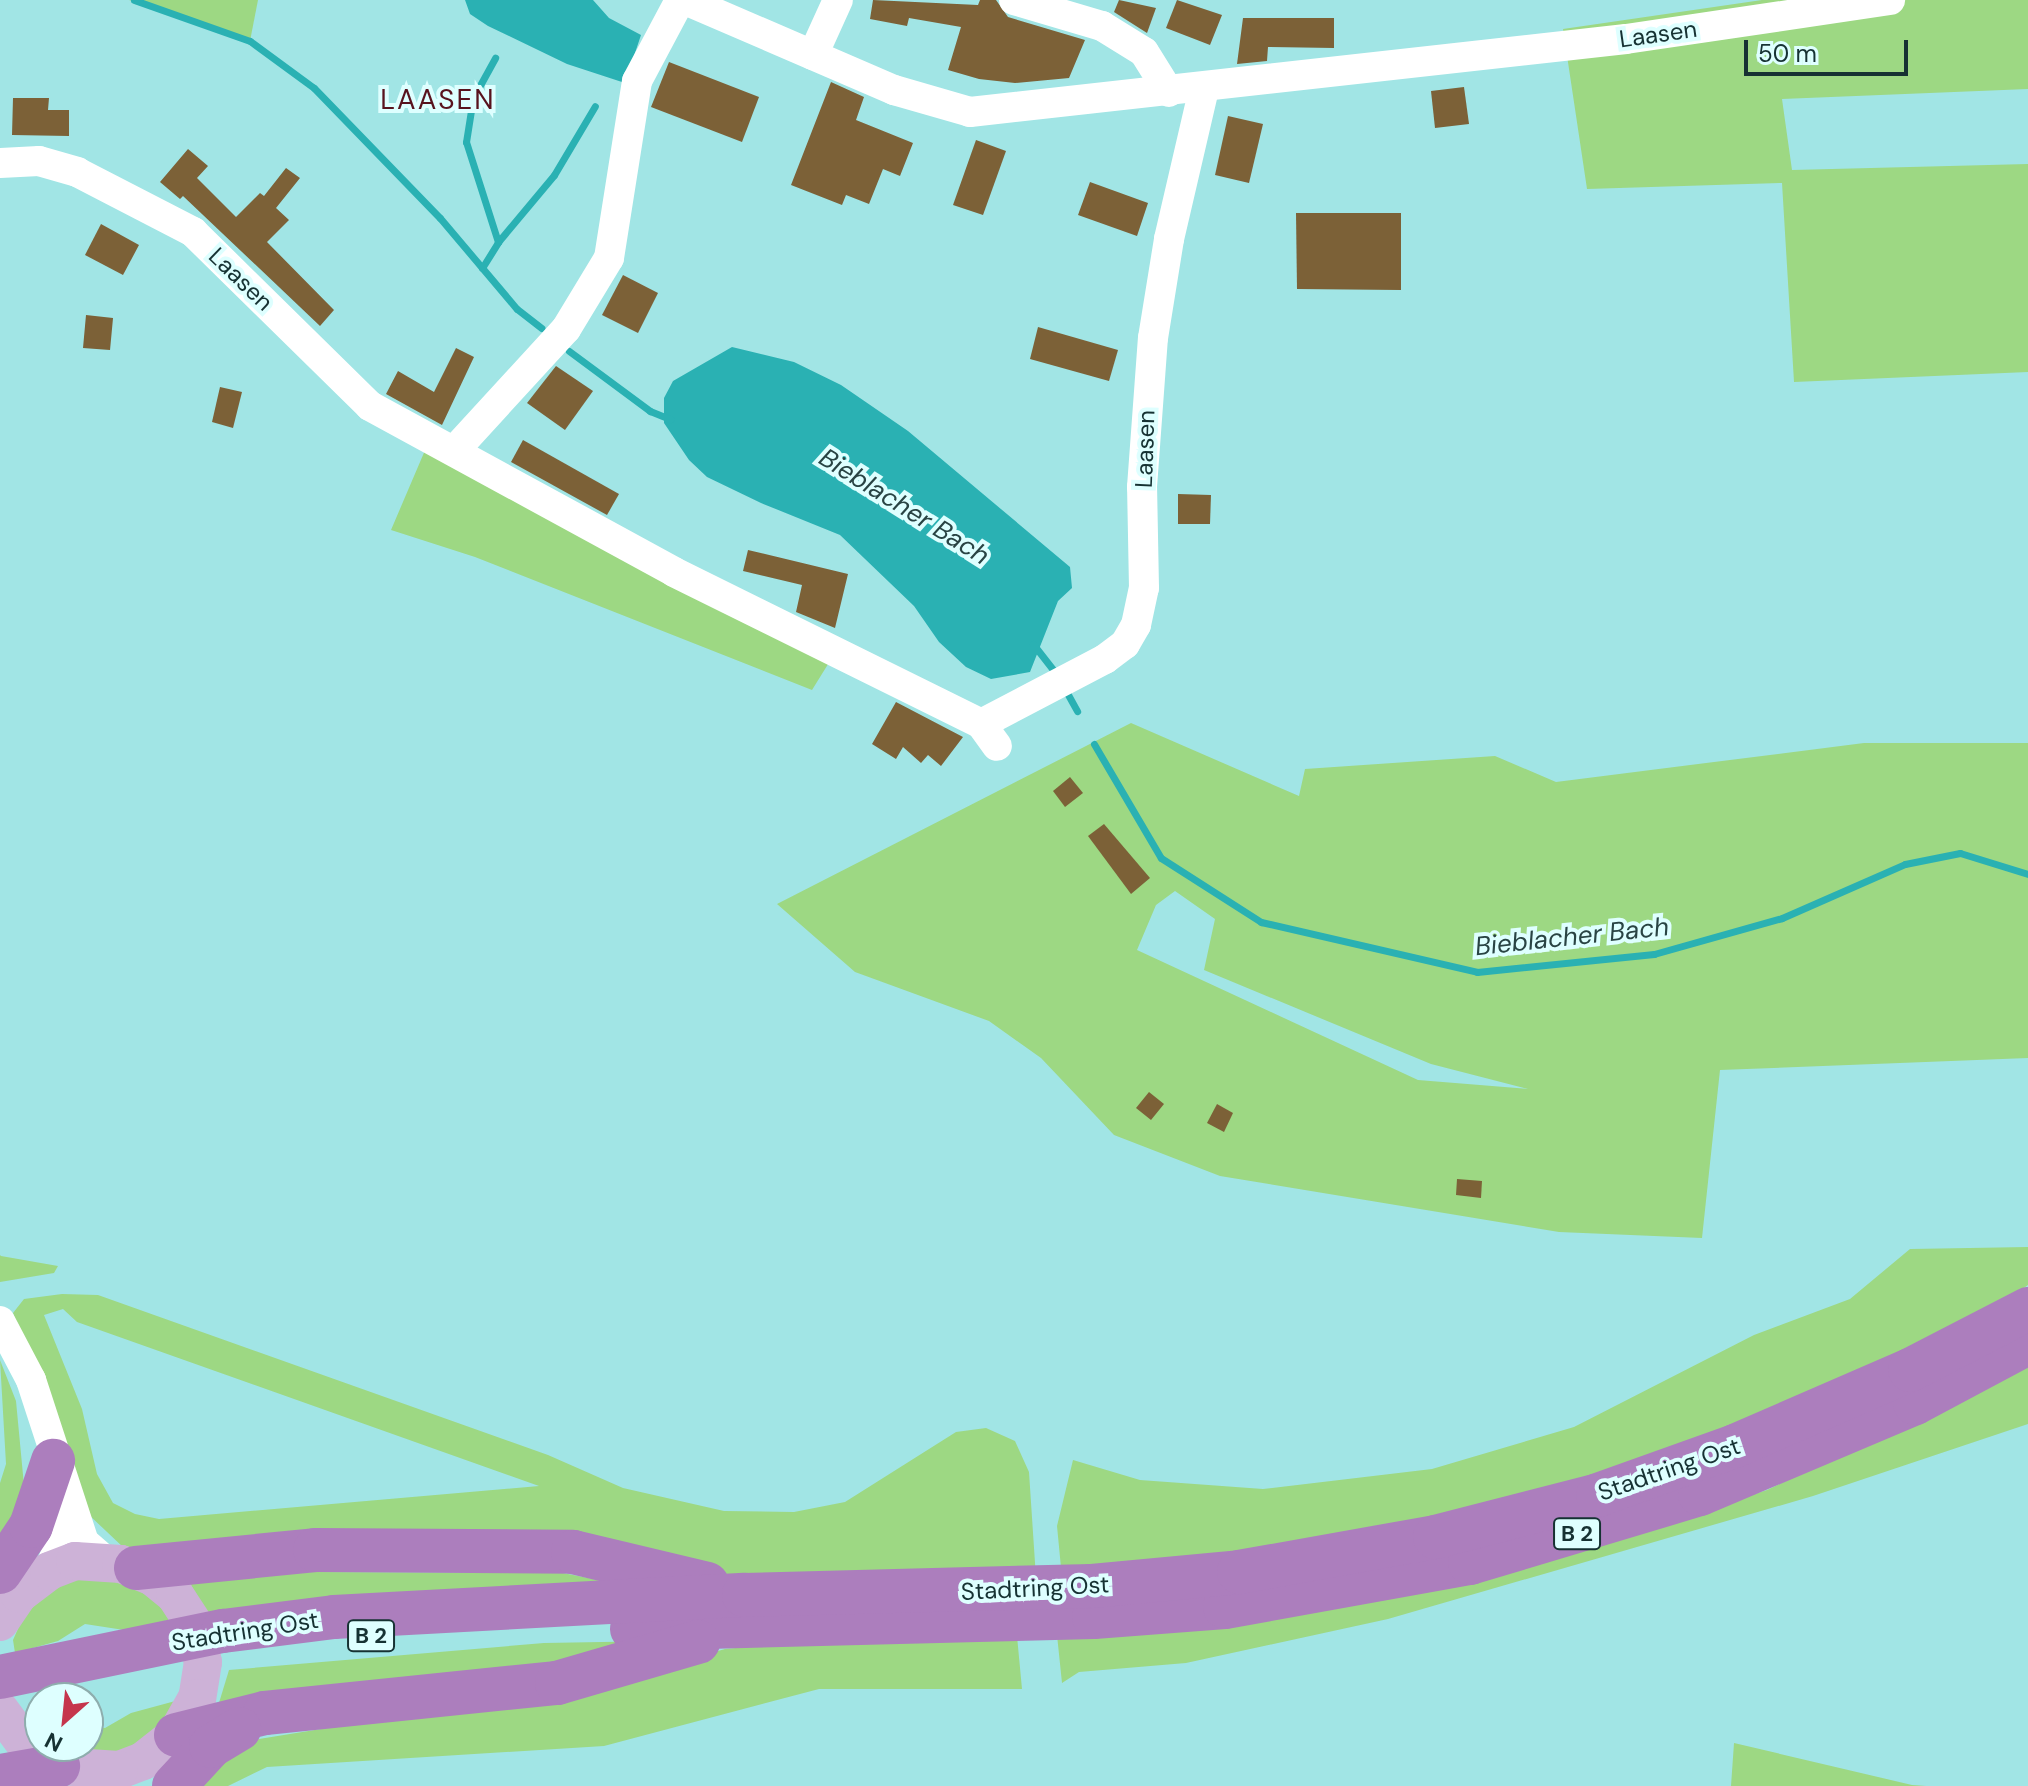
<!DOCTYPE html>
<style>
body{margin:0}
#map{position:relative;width:2028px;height:1786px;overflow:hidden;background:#a1e5e5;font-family:"DM Sans",sans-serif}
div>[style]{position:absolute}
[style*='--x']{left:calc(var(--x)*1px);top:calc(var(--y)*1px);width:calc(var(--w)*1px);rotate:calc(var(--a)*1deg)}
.green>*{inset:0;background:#9dd883}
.water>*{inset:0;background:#2ab1b3}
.stream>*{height:7px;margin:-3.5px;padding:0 3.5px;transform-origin:3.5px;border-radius:3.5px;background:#2ab1b3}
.building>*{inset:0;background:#7c6137}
.minor>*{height:30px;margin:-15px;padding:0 15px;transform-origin:15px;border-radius:15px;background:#fff}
.major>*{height:38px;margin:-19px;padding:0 19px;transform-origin:19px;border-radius:19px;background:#cdb2d7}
.highway>*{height:44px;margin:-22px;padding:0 22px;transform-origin:22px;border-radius:22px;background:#ac7ebd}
span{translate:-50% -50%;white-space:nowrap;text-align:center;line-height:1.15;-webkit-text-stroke:8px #deffff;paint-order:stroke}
.shield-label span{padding:2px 6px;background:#deffff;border:2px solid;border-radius:6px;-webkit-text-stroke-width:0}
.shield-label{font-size:22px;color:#163233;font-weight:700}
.street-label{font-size:24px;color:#163233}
.water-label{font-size:26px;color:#294444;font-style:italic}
.quarter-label{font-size:28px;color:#58131e;letter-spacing:2px}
.north{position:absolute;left:24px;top:1682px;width:80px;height:80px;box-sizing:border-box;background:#deffff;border:2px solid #8eadad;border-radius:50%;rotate:207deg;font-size:22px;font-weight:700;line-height:32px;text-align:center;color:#163233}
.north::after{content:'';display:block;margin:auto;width:28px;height:36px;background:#c5354c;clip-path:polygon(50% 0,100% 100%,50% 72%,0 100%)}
.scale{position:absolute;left:1744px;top:40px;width:164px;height:36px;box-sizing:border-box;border:4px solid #163233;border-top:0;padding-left:10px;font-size:24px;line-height:28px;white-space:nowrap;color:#163233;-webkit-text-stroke:6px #deffff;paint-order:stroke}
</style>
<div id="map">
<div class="green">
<div style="clip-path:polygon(129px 0,258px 0,250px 41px)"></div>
<div style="clip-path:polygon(1762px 0,2028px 0,2028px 89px,1782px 99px,1792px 170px,2028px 164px,2028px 372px,1794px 382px,1782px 183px,1587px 189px,1563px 29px)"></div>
<div style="clip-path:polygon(426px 448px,830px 661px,812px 690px,475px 557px,391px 530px)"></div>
<div style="clip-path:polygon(evenodd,1131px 723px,1299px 796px,1305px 769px,1495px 756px,1556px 782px,1864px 743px,2028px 743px,2028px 1058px,1720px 1070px,1702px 1238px,1559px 1232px,1220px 1176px,1114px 1135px,1041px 1058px,989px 1021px,855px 972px,777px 904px,1131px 723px,1175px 891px,1215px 919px,1204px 970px,1431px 1064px,1528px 1089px,1418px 1080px,1137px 950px,1156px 905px,1175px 891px)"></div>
<div style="clip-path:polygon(2028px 1247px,2028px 1285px,2014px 1295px,1865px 1372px,1686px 1448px,1416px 1532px,1062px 1578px,1057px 1526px,1073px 1460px,1140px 1480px,1263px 1489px,1432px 1469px,1574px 1427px,1754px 1335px,1850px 1299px,1910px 1249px)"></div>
<div style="clip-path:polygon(0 1255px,1px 1256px,58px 1266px,54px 1273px,0 1282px)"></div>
<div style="clip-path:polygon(evenodd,62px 1294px,98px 1295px,548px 1455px,623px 1488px,724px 1511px,794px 1512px,845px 1502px,956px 1432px,986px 1428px,1015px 1441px,1029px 1472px,1036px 1578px,781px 1583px,124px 1548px,88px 1514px,13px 1313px,24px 1299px,62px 1294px,63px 1309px,77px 1322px,539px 1486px,159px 1519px,135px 1514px,113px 1503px,97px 1474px,82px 1409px,44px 1315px,63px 1309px)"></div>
<div style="clip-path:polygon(0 1360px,16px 1401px,25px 1496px,0 1548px,0 1483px,6px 1464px)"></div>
<div style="clip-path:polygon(2028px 1364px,2028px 1424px,1813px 1496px,1388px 1619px,1186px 1663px,1079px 1672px,1062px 1683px,1057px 1635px,1590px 1548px,1767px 1490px)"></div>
<div style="clip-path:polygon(311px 1572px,563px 1573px,653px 1591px,214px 1621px,188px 1582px)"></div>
<div style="clip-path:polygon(77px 1578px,133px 1584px,157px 1600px,169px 1620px,124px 1630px,85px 1624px,58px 1641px,15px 1653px,13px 1640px,25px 1613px,54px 1589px)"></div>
<div style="clip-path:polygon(1017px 1636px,1022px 1689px,819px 1689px,604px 1746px,267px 1767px,228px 1786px,186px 1786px,230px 1750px,259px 1739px,606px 1683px,725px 1649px,807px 1641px)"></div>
<div style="clip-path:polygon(660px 1641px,580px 1670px,215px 1716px,229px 1670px,544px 1643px)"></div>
<div style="clip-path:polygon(179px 1700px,143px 1742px,114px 1753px,57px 1746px,88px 1746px,88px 1725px,105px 1728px,131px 1713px)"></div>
<div style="clip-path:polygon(1734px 1743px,1912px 1785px,1926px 1786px,1731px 1786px)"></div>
</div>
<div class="water">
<div style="clip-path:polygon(465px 0,593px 0,609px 18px,641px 35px,625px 83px,567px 64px,488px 26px,470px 14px)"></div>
<div style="clip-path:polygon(732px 347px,794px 362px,841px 385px,908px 431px,1070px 567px,1072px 588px,1058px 601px,1030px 672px,991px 679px,966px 667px,939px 642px,914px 606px,840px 535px,761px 503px,707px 477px,689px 460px,664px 423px,664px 398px,673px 381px)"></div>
</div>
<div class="stream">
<div style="--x:134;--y:0;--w:123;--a:19.5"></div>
<div style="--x:250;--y:41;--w:79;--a:36.3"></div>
<div style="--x:314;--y:88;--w:181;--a:45.9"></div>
<div style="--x:440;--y:218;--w:119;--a:49.8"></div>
<div style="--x:517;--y:309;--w:31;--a:38"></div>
<div style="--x:498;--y:242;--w:87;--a:-50.1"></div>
<div style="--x:554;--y:175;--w:80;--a:-59.3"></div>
<div style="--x:482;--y:268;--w:31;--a:-58"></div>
<div style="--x:498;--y:242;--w:105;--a:-107.7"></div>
<div style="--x:466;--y:142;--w:45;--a:-81"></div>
<div style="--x:473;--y:98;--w:46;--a:-61.2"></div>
<div style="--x:569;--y:351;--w:101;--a:36.5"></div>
<div style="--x:650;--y:411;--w:22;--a:22"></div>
<div style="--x:1033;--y:644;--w:39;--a:52"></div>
<div style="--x:1066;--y:691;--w:23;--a:61"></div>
<div style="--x:1094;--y:744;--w:132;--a:59.6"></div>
<div style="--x:1161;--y:858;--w:119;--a:32.6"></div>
<div style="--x:1261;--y:922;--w:222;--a:13"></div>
<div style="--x:1477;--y:972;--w:178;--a:-5.8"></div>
<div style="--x:1654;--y:954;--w:133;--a:-15.7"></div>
<div style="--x:1782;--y:918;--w:134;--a:-23.7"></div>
<div style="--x:1905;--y:864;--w:56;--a:-11.3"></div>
<div style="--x:1960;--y:853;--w:71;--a:17.2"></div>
</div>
<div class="building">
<div style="clip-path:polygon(873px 0,978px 5px,980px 0,996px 0,1008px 17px,1085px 40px,1069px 78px,1015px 83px,979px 79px,948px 70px,961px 27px,909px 18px,907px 26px,870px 19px)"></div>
<div style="clip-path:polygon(1119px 0,1156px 8px,1147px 33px,1114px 12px)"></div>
<div style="clip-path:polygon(1177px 0,1222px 15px,1210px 45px,1166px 28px)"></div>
<div style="clip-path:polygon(1243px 18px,1334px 18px,1334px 48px,1268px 47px,1267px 61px,1237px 64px)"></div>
<div style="clip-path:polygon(669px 62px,759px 97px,742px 142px,651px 107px)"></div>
<div style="clip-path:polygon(831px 82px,864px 97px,856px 120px,913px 143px,900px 176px,883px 169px,869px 204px,846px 195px,842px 205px,791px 185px)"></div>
<div style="clip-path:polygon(1464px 87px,1469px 124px,1435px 128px,1431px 91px)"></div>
<div style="clip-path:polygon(13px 98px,49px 98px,48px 110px,69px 110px,69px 136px,12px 135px)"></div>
<div style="clip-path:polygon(1228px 116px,1263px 124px,1249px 183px,1215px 175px)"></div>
<div style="clip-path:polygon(976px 140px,1006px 151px,983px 215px,953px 205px)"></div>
<div style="clip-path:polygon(188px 149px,208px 166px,197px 178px,236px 217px,260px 193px,264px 196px,286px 168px,300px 178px,276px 208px,289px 220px,267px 242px,334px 310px,320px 326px,183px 196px,180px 199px,160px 182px)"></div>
<div style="clip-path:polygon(1090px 182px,1148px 203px,1137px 236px,1078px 215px)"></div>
<div style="clip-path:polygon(1296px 213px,1401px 213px,1401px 290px,1297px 289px)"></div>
<div style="clip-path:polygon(101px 224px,139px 245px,123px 275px,85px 255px)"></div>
<div style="clip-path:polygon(623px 275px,658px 293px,638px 333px,602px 315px)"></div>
<div style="clip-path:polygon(86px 315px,113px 318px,110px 350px,83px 348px)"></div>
<div style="clip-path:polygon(1038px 327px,1118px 350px,1109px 381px,1030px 359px)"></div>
<div style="clip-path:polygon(456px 348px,474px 357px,442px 425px,386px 394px,398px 371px,434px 392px)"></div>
<div style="clip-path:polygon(556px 366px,593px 391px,565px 430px,527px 403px)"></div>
<div style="clip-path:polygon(220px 387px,242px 392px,233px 428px,212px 422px)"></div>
<div style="clip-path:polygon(523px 440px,619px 494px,607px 515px,511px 462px)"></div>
<div style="clip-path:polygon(1178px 494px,1211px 495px,1210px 524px,1178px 524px)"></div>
<div style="clip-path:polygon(748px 550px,848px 574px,835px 628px,796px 612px,802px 585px,743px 571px)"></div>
<div style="clip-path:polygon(896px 702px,963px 737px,941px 766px,928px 755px,921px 763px,903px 747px,896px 759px,872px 744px)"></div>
<div style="clip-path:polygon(1070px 777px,1083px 793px,1065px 807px,1053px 791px)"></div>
<div style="clip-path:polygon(1104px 824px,1150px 878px,1131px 894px,1088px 836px)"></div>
<div style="clip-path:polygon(1149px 1092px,1164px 1104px,1151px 1120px,1136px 1108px)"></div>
<div style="clip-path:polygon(1217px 1104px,1233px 1113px,1224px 1132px,1207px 1123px)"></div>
<div style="clip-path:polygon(1457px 1179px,1482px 1181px,1481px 1198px,1456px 1195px)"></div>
</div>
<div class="minor">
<div style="--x:685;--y:0;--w:228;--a:23.3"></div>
<div style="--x:894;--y:90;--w:79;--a:16.1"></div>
<div style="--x:970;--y:112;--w:660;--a:-6.35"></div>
<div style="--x:1626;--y:39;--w:267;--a:-8.4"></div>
<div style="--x:1014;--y:0;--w:92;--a:16.5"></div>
<div style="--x:1102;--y:26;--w:49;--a:31.8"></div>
<div style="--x:1144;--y:52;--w:47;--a:58"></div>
<div style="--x:813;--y:55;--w:60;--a:-65.6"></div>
<div style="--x:0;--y:163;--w:39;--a:-3"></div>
<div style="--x:39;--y:161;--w:40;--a:16"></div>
<div style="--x:77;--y:172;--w:131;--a:27.3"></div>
<div style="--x:193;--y:232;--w:248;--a:44.5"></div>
<div style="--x:370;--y:406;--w:346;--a:28.6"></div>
<div style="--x:674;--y:572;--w:343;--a:26.3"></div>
<div style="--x:981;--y:724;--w:27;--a:54"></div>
<div style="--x:455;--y:450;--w:164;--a:-47.5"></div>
<div style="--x:566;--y:329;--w:83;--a:-58.8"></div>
<div style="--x:609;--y:258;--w:179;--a:-81"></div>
<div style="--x:637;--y:81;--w:92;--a:-62"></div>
<div style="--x:981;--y:724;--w:140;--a:-27.7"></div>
<div style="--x:1105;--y:659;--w:25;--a:-37"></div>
<div style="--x:1125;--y:644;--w:22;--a:-60"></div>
<div style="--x:1136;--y:625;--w:38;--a:-78"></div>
<div style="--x:1144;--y:588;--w:101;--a:-91.1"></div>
<div style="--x:1142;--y:487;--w:149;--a:-85.8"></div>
<div style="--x:1153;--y:338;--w:100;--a:-80.8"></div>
<div style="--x:1169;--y:239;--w:154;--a:-76.9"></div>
<div style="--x:0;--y:1321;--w:67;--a:62.3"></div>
<div style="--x:31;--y:1380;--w:170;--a:71.9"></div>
<div style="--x:84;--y:1542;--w:29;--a:41"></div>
<div style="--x:49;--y:1571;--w:28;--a:-69"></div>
<div style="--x:59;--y:1545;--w:54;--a:-94.2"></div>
</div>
<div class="major">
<div style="--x:0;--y:1622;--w:34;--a:-56"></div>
<div style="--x:19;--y:1594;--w:38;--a:-37"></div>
<div style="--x:49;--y:1571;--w:28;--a:-21"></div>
<div style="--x:75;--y:1561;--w:46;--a:3.7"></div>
<div style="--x:121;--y:1564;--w:35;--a:22"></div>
<div style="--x:153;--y:1577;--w:28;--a:39"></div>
<div style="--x:175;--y:1595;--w:38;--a:57"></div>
<div style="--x:196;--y:1627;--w:36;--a:79"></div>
<div style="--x:203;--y:1662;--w:36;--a:99"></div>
<div style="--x:197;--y:1698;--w:43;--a:119.6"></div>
<div style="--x:176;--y:1735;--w:42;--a:141.8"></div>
<div style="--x:143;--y:1761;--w:26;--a:159"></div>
<div style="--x:119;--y:1770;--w:61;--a:-176.2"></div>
<div style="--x:58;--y:1766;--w:35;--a:-149"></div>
<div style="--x:28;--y:1748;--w:47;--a:-126.4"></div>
</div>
<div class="highway">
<div style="--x:136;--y:1568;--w:180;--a:-5.7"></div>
<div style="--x:315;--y:1550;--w:258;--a:0.4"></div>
<div style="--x:573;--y:1552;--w:138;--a:13.4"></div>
<div style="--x:0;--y:1572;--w:55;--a:-56"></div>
<div style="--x:31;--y:1526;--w:69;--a:-71.3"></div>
<div style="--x:632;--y:1629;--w:462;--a:-1.5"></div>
<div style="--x:1094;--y:1617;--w:131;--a:-4.4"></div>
<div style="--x:1225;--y:1607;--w:249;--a:-10.2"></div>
<div style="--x:1470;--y:1563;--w:240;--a:-16.7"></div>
<div style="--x:1700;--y:1494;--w:233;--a:-22.9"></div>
<div style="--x:1915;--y:1403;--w:128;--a:-28"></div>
<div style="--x:0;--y:1677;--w:228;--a:-11.7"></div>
<div style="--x:223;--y:1631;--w:112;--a:-7.2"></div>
<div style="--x:334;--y:1617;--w:411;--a:-3.1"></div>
<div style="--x:744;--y:1595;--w:348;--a:-1.5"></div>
<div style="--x:1092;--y:1586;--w:148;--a:-5.4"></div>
<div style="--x:1239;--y:1572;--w:199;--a:-10.1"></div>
<div style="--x:1435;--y:1537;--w:168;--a:-14.4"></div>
<div style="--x:1598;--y:1495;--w:145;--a:-19.7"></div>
<div style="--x:1735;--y:1446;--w:191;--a:-23.5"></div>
<div style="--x:1910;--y:1370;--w:133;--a:-27.3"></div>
<div style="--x:176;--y:1735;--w:92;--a:-13.9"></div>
<div style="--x:265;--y:1713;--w:294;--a:-5.9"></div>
<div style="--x:557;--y:1683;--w:147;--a:-16.2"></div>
<div style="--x:0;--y:1776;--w:59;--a:-9.8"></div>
<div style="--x:174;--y:1786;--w:54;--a:-47.2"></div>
<div style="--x:211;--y:1746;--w:33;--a:-31"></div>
</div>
<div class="shield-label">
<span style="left:1577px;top:1534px">B 2</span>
<span style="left:371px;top:1636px">B 2</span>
</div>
<div class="street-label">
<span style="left:1658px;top:34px;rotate:-8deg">Laasen</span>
<span style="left:241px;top:279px;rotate:44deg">Laasen</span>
<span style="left:1145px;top:449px;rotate:-88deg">Laasen</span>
<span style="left:1669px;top:1469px;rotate:-19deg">Stadtring Ost</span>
<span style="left:1035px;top:1588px;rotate:-3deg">Stadtring Ost</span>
<span style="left:245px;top:1631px;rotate:-9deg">Stadtring Ost</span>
</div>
<div class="water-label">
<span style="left:904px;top:507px;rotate:32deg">Bieblacher Bach</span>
<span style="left:1572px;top:937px;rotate:-6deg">Bieblacher Bach</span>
</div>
<div class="quarter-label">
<span style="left:438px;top:100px">LAASEN</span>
</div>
<div class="north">N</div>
<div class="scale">50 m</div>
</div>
